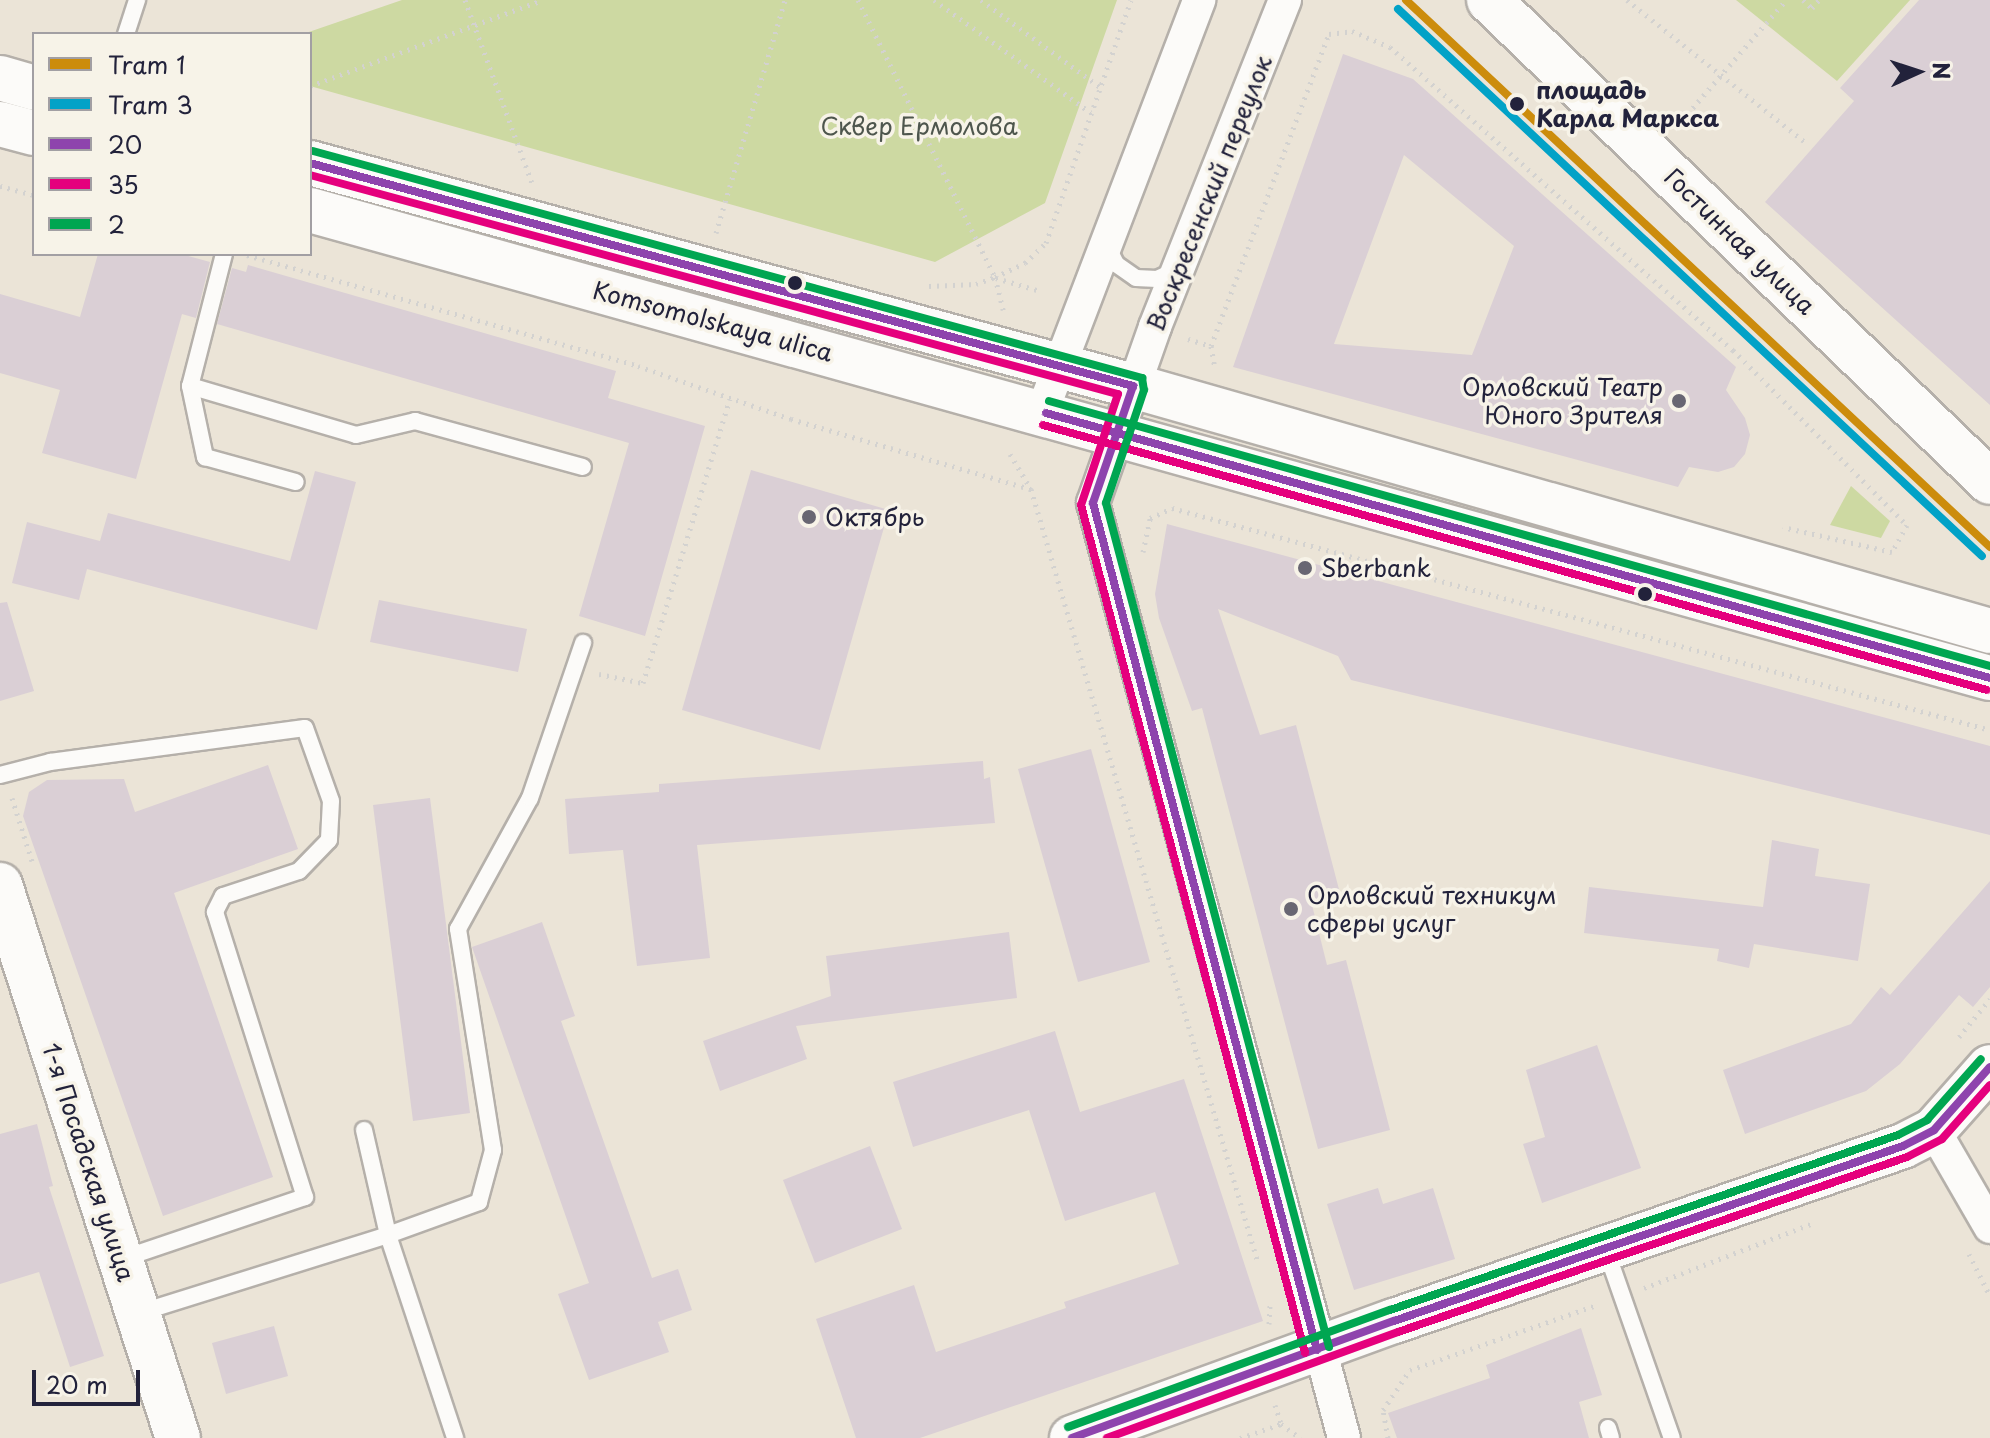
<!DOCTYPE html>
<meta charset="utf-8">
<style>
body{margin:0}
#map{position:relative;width:1990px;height:1438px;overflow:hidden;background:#ebe4d7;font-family:"Playpen Sans",sans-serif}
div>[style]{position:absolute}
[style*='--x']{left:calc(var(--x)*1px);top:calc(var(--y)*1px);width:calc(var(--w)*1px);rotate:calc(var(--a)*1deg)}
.green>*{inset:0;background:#cdd9a2}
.building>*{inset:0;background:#dacfd5}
.path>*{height:5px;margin-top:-2.5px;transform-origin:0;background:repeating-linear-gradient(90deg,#d3d2d0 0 2px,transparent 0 8px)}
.roads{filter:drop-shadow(2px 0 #b5b0aa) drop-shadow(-2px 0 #b5b0aa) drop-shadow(0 2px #b5b0aa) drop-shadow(0 -2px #b5b0aa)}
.lane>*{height:16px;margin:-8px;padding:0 8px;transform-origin:8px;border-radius:8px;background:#fcfbf9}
.street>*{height:32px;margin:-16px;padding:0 16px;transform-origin:16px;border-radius:16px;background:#fcfbf9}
.secondary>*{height:44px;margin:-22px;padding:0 22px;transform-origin:22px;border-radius:22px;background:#fcfbf9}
.primary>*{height:44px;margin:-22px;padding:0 22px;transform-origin:22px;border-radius:22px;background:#fcfbf9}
.bus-1>*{height:8px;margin:-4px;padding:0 4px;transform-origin:4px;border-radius:4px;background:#8e44ad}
.bus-2>*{height:8px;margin:-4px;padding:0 4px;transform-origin:4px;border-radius:4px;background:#e5007d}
.bus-3>*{height:8px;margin:-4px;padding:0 4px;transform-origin:4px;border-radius:4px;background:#00a651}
.tram-1>*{height:8px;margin:-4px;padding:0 4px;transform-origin:4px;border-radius:4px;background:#cc8c0c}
.tram-2>*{height:8px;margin:-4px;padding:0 4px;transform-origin:4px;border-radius:4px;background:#02a2c7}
.dots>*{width:22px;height:22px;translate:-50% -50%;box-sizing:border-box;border:4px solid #f7f3e8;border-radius:50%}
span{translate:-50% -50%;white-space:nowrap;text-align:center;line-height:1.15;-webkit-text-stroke:7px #f7f3e8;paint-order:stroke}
.stop-label{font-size:24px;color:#22223b;font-weight:700}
.left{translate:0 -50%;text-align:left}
.park-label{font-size:24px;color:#4e564d}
.street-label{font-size:24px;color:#22223b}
.poi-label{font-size:24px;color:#22223b}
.right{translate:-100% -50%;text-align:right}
.legend{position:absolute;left:32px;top:32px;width:280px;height:224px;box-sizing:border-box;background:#f7f3e8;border:2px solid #a29fa3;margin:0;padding:10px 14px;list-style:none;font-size:24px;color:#22223b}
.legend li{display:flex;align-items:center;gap:16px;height:40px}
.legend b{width:40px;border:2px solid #a29fa3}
.north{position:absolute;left:1878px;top:32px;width:80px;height:80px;-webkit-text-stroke:6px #f7f3e8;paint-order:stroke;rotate:87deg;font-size:22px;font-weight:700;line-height:32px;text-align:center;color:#22223b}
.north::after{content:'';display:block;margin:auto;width:28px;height:36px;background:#22223b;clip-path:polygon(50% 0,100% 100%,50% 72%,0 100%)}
.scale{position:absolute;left:32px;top:1370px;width:108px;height:36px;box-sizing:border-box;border:4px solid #22223b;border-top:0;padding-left:10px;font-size:24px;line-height:28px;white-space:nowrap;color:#22223b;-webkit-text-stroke:6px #f7f3e8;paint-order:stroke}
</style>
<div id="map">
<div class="green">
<div style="clip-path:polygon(402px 0,1117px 0,1045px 203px,935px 262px,310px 86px,310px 34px,303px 34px)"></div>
<div style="clip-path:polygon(1736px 0,1910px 0,1837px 81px)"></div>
<div style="clip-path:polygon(1851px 486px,1890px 521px,1881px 538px,1830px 525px)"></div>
</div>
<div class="building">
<div style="clip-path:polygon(1919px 0,1990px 0,1990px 405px,1765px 202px,1854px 101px,1840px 88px)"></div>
<div style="clip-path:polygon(evenodd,1343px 54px,1413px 79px,1736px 367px,1726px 390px,1745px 418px,1750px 435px,1745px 454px,1734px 467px,1718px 472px,1689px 467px,1678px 487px,1233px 367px,1343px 54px,1404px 155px,1514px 246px,1472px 355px,1334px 344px,1404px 155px)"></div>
<div style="clip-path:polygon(98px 254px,181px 254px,210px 262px,196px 318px,182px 314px,136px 479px,42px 453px,60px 390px,0 373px,0 294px,80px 317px)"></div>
<div style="clip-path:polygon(248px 265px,616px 371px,608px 398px,705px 426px,645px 636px,579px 616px,629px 443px,217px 324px,232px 268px,246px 272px)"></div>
<div style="clip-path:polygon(751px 470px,889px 510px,820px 750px,682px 710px)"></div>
<div style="clip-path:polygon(315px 471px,356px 482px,317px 630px,87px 569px,79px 600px,12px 583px,27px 522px,100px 541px,108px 513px,290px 561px)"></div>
<div style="clip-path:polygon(1167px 524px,1990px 746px,1990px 835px,1351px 680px,1338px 656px,1218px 609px,1260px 735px,1296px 725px,1341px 897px,1312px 905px,1327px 965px,1346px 960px,1390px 1130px,1318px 1149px,1202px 708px,1192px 711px,1159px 618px,1155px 594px)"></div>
<div style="clip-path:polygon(379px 600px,527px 629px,518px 672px,370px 642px)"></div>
<div style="clip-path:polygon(7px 602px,34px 691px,0 701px,0 603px)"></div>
<div style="clip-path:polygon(1091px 749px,1150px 962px,1078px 982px,1018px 769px)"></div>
<div style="clip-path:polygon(983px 761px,984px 779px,990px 777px,995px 823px,697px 845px,710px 958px,637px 966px,623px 850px,569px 854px,565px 799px,659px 792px,659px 784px)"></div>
<div style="clip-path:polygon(268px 765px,298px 849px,174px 893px,273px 1177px,163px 1216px,23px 816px,29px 792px,47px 780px,124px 779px,135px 812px)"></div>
<div style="clip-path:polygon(430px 798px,470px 1113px,413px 1121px,373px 805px)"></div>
<div style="clip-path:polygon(1772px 840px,1819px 849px,1815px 876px,1870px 884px,1858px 961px,1754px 944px,1749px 968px,1717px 961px,1719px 949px,1584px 933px,1589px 887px,1763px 907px)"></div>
<div style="clip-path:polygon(1990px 881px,1990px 987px,1973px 1007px,1959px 995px,1900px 1064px,1866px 1091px,1745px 1134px,1723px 1070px,1851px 1024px,1881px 987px,1890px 995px)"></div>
<div style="clip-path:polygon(542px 922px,575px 1016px,561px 1021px,652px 1278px,678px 1269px,692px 1310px,658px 1322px,669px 1352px,589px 1380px,558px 1294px,589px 1283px,472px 947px)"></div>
<div style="clip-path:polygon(1009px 932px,1017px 998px,796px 1026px,807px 1059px,720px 1091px,703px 1041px,831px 996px,826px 956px)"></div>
<div style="clip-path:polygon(1055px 1031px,1080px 1112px,1184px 1079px,1263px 1321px,920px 1438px,856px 1438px,816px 1319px,914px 1285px,936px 1352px,1066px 1308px,1064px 1302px,1179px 1264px,1155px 1192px,1065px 1221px,1029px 1110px,913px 1147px,893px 1082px)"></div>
<div style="clip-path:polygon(1597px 1045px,1641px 1168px,1542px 1203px,1523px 1144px,1545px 1137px,1526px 1070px)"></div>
<div style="clip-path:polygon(37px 1124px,53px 1186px,49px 1187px,104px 1356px,70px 1367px,39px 1272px,0 1284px,0 1134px)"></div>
<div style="clip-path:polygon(870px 1146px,902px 1229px,815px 1263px,783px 1180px)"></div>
<div style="clip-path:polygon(1378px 1188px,1383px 1204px,1433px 1188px,1455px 1259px,1354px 1290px,1327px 1204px)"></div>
<div style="clip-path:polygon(274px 1326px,288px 1376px,226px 1394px,212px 1343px)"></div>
<div style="clip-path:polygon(1581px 1328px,1602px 1395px,1579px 1402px,1589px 1438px,1397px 1438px,1388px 1413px,1490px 1378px,1486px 1365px)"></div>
</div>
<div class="path">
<div style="--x:465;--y:0;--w:195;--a:69.9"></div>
<div style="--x:858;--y:0;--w:309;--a:63.7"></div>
<div style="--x:995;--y:277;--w:34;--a:76"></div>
<div style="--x:934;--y:0;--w:193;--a:35.7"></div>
<div style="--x:981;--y:0;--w:147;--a:36.2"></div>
<div style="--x:1627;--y:0;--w:229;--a:38.6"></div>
<div style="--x:1803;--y:0;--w:12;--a:42"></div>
<div style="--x:1812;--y:8;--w:11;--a:-49"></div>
<div style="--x:310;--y:86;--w:247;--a:-20.3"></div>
<div style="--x:1677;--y:126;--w:167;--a:-49.1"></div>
<div style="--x:0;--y:186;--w:35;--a:15"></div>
<div style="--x:716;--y:233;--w:243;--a:-73.5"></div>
<div style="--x:247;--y:255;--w:406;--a:15.8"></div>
<div style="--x:638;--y:366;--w:162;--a:19.1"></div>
<div style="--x:791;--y:419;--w:250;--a:16.3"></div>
<div style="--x:996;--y:278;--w:43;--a:16.3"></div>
<div style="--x:929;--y:286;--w:47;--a:-2.4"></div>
<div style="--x:976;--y:284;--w:20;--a:-20"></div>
<div style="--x:995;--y:277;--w:33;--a:-25"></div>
<div style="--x:1025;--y:263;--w:29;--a:-44"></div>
<div style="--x:1046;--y:243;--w:257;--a:-70.7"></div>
<div style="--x:1188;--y:339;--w:24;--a:17"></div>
<div style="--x:1211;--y:346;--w:23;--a:80"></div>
<div style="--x:1211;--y:346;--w:334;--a:-69.3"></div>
<div style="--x:1329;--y:34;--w:23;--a:-7"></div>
<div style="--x:1352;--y:31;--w:41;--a:22.8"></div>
<div style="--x:1390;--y:47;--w:458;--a:41.5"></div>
<div style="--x:1733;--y:350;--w:247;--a:45.2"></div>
<div style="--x:1907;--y:525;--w:31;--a:119"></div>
<div style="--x:1892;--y:552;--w:112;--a:-167.1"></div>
<div style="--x:1010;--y:454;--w:41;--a:59"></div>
<div style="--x:1031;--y:489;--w:807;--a:73.65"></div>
<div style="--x:1143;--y:552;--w:35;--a:-78"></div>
<div style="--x:1150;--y:518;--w:24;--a:-24"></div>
<div style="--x:1172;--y:508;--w:848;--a:15.18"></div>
<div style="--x:599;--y:674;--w:45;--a:11.6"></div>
<div style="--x:643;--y:683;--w:297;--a:-73"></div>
<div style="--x:12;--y:798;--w:66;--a:72.4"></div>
<div style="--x:1959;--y:1037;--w:49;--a:-50.8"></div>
<div style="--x:1969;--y:1254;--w:47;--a:63.4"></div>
<div style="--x:1644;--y:1288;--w:179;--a:-21"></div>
<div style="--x:1269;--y:1324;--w:21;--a:-87"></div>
<div style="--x:1275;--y:1405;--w:20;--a:72"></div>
<div style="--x:1281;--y:1424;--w:24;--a:36"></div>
<div style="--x:1240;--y:1438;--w:43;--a:-18.9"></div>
<div style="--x:1388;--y:1438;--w:28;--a:-100"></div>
<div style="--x:1383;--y:1410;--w:48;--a:-56"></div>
<div style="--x:1410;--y:1370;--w:198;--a:-19.2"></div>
</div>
<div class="roads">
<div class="lane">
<div style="--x:126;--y:34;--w:36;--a:-72"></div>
<div style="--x:1107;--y:246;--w:20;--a:63"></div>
<div style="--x:1116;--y:264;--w:24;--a:35"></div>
<div style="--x:1136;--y:278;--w:21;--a:3"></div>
<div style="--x:1157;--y:279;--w:19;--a:-25"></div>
<div style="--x:224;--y:254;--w:136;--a:104.4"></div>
<div style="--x:190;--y:386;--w:73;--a:78.1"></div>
<div style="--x:205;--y:457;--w:94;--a:15.4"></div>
<div style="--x:190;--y:386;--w:173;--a:16.4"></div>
<div style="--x:356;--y:435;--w:61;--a:-13.3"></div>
<div style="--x:415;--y:421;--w:174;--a:15.3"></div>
<div style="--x:0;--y:775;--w:52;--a:-14.6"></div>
<div style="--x:50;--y:762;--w:257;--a:-7.6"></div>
<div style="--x:305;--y:728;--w:77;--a:70.4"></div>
<div style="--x:331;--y:801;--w:39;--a:93"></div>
<div style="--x:329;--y:840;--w:43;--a:134.1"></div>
<div style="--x:299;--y:871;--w:80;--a:161.8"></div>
<div style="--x:223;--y:896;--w:18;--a:117"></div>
<div style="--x:215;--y:912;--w:299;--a:72.5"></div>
<div style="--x:305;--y:1197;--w:193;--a:161.3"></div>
<div style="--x:364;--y:1130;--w:108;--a:77.1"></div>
<div style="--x:388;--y:1235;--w:214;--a:71.7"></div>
<div style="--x:1606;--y:1250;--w:199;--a:70.7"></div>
<div style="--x:139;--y:1313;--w:261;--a:-17.4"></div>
<div style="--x:388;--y:1235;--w:97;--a:-19.9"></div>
<div style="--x:479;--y:1202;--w:54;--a:-74.9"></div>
<div style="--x:493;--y:1150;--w:224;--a:-99"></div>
<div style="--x:458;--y:929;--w:149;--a:-61.2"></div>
<div style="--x:530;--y:798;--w:164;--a:-71.1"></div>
<div style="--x:1608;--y:1428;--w:10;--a:73"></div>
</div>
<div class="street">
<div style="--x:1285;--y:0;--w:352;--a:111.7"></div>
<div style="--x:1155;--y:327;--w:187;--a:109.4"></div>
<div style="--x:1093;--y:503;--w:968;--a:74.97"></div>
<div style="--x:1042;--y:412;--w:441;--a:-69.1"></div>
<div style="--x:1934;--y:1130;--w:112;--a:60"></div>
</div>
<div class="secondary">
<div style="--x:1489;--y:0;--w:695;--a:43.89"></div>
<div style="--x:0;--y:885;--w:581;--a:72.16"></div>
<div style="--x:1072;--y:1438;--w:343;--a:-20"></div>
<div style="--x:1394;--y:1321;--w:538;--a:-18.97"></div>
<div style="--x:1903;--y:1146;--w:35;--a:-27"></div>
<div style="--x:1934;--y:1130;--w:84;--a:-48.4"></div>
</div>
<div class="primary">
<div style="--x:0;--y:78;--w:35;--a:16"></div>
<div style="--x:0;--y:124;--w:35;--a:15"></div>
<div style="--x:310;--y:163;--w:853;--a:15.16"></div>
<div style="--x:1133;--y:386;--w:891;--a:15.95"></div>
<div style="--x:310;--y:210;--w:1744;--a:15.57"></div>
</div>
</div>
<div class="bus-1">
<div style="--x:310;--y:163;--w:853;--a:15.16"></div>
<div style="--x:1133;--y:386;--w:124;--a:108.9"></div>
<div style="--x:1093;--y:503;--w:876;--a:75.19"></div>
<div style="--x:1046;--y:413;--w:980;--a:15.68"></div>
<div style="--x:1072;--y:1438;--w:343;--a:-20"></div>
<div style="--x:1394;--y:1321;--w:538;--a:-18.97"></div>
<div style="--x:1903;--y:1146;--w:35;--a:-27"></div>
<div style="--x:1934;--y:1130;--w:84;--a:-48.4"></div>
</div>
<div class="bus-2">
<div style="--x:310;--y:175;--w:837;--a:15.17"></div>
<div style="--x:1118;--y:394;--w:117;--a:108.4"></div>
<div style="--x:1081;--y:505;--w:877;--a:75.2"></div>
<div style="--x:1043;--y:425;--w:980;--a:15.68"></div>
<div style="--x:1107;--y:1438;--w:310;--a:-20"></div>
<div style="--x:1398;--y:1332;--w:538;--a:-18.97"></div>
<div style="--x:1907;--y:1157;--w:39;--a:-27"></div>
<div style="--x:1942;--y:1139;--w:72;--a:-48.4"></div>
</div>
<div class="bus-3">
<div style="--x:313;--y:151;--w:860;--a:15.31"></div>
<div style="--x:1142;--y:378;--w:12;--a:81"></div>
<div style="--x:1144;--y:390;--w:119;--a:108.6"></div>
<div style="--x:1106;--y:503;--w:873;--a:75.2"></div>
<div style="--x:1049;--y:401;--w:978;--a:15.73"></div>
<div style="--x:1068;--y:1427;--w:343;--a:-20"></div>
<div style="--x:1390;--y:1310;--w:537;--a:-19.01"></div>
<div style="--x:1898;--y:1135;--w:33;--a:-27"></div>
<div style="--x:1927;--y:1120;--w:81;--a:-48.5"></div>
</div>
<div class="tram-1">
<div style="--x:1406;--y:0;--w:800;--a:43.13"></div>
</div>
<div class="tram-2">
<div style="--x:1398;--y:9;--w:800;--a:43.13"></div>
</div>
<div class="dots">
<div style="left:1517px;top:104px;background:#22223b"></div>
<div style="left:795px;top:283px;background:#22223b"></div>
<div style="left:1679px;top:401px;background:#686672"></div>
<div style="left:809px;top:517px;background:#686672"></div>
<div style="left:1305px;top:568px;background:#686672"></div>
<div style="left:1645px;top:594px;background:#22223b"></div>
<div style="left:1291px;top:909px;background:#686672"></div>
</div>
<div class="stop-label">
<span class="left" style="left:1536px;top:104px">площадь<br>Карла Маркса</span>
</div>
<div class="park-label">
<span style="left:919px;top:126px">Сквер Ермолова</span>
</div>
<div class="street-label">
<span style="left:1209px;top:193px;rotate:-68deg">Воскресенский переулок</span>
<span style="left:1740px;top:241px;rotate:44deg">Гостинная улица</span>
<span style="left:713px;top:321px;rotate:15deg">Komsomolskaya ulica</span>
<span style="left:89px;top:1162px;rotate:72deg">1-я Посадская улица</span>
</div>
<div class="poi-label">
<span class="right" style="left:1663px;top:401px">Орловский Театр<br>Юного Зрителя</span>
<span class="left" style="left:825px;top:517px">Октябрь</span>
<span class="left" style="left:1321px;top:568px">Sberbank</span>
<span class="left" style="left:1307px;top:909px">Орловский техникум<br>сферы услуг</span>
</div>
<ul class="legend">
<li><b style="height:10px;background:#cc8c0c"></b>Tram 1</li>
<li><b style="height:10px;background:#02a2c7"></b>Tram 3</li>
<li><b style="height:10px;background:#8e44ad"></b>20</li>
<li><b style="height:10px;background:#e5007d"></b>35</li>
<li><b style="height:10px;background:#00a651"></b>2</li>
</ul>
<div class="north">N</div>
<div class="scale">20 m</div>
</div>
